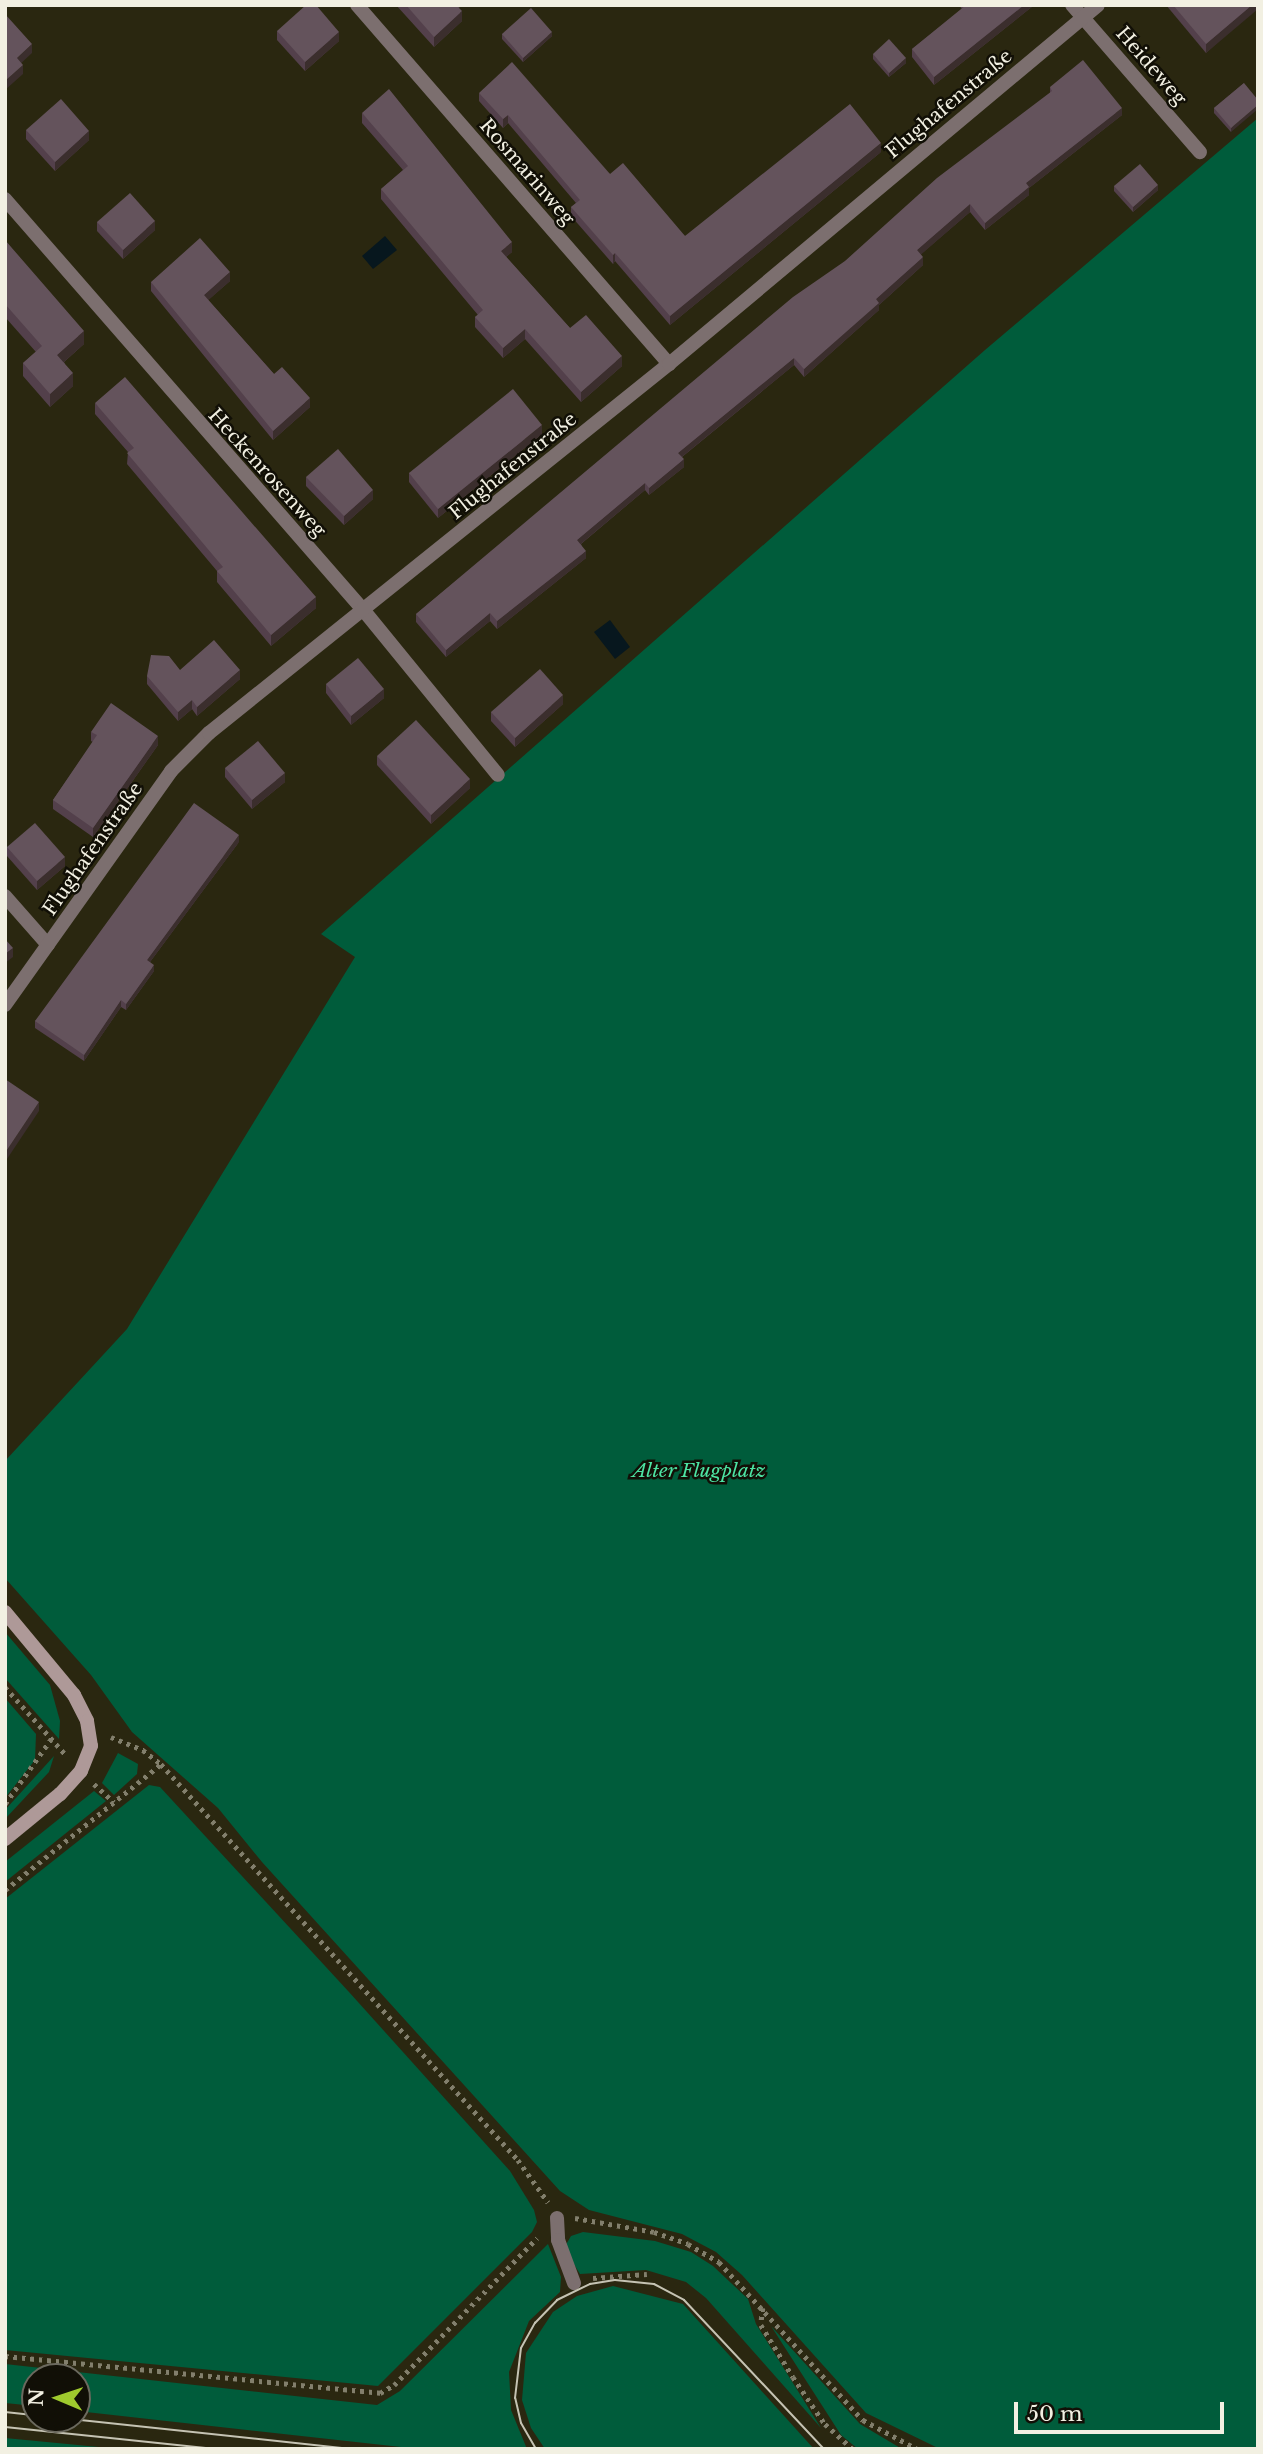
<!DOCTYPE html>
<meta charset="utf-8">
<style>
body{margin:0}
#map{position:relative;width:1263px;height:2454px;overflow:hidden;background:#2a2710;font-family:"Libre Baskerville",serif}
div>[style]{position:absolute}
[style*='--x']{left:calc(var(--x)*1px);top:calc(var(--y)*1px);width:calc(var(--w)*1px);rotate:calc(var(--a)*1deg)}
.green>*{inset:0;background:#005c3b}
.water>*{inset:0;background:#07171e}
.path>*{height:4.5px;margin-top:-2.25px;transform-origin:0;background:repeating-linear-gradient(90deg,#827f6c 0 3.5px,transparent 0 8.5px)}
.service>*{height:14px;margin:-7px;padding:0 7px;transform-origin:7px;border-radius:7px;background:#7c6f6f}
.minor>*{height:14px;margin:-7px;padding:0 7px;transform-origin:7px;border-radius:7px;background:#7c6f6f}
.secondary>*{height:14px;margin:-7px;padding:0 7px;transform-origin:7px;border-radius:7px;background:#ae9998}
.tram>*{height:2px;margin:-1px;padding:0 1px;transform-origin:1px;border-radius:1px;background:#c5c3b3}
.wall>*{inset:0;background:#53404b}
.shaded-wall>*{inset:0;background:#3b2e2d}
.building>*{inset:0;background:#64535c}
span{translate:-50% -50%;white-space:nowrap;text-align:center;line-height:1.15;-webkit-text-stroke:5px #110f06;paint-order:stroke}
.street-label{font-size:19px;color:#f2f0e2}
.park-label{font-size:19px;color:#4de4a3;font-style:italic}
.frame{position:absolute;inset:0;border:7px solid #f2f0e2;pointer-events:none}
.north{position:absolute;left:21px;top:2363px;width:70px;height:70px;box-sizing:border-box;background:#110f06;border:2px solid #6b695e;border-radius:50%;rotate:272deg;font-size:19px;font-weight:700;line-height:28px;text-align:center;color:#f2f0e2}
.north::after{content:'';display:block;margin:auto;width:24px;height:32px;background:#9fca2d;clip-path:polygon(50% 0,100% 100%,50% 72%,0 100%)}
.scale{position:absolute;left:1014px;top:2402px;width:210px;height:32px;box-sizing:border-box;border:4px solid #f2f0e2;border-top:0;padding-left:9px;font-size:21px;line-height:24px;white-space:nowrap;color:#f2f0e2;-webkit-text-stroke:5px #110f06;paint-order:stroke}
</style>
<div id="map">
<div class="green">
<div style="clip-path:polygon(1258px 118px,1258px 2449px,940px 2449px,866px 2413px,742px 2275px,716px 2252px,682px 2234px,589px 2210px,560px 2191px,262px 1862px,218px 1808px,132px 1732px,91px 1675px,5px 1578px,5px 1461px,127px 1329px,355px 957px,321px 934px,985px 350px)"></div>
<div style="clip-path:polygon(5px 1632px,50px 1685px,60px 1721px,59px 1739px,5px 1678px)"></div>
<div style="clip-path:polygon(5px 1698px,36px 1734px,35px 1760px,5px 1798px)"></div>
<div style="clip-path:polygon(118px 1753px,138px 1764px,137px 1774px,114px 1795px,102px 1783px)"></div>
<div style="clip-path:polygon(54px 1756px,49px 1772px,5px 1819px,5px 1810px)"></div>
<div style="clip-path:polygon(149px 1785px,160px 1787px,349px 1992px,510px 2171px,534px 2210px,537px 2222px,532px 2232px,378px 2386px,5px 2350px,5px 1899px)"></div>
<div style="clip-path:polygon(94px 1791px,106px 1801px,5px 1882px,5px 1862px)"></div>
<div style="clip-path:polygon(583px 2232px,655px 2241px,691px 2252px,713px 2266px,748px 2299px,756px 2324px,821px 2428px,706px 2298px,686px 2282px,646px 2270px,580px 2274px,564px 2248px,571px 2236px)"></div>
<div style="clip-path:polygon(548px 2244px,561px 2277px,560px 2292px,529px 2321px,509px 2372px,511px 2410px,527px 2449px,419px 2449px,77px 2411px,77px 2377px,35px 2377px,35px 2406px,5px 2403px,5px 2364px,377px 2405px,400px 2391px)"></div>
<div style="clip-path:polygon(613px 2286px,683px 2304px,814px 2449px,545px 2449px,531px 2428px,522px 2400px,526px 2353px,553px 2312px,577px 2296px)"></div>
<div style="clip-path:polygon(771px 2326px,860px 2424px,902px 2449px,858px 2449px,841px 2435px)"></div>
<div style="clip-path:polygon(5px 2438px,109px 2448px,120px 2449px,5px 2449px)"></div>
</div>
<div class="water">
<div style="clip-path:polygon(385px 236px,397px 250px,373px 269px,362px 256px)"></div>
<div style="clip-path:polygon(610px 620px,630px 647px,615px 659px,594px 632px)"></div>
</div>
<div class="path">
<div style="--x:5;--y:1687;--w:91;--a:48.1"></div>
<div style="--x:111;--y:1737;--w:35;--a:22"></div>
<div style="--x:143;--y:1750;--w:23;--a:38"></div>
<div style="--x:161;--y:1764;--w:533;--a:47.96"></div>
<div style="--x:518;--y:2160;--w:52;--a:54.5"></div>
<div style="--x:94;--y:1784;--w:27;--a:42"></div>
<div style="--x:5;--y:1804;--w:80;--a:-54.7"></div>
<div style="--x:5;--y:1890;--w:201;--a:-38.9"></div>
<div style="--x:575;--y:2218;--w:80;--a:10"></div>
<div style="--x:654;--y:2232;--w:36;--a:19"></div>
<div style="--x:688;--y:2244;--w:36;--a:30"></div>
<div style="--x:719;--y:2262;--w:214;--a:47.7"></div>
<div style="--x:863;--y:2420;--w:61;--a:28.2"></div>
<div style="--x:593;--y:2278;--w:54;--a:-4.2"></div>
<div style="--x:763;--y:2308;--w:17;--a:97"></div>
<div style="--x:761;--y:2325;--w:61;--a:58.4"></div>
<div style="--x:793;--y:2377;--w:57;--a:55.8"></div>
<div style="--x:825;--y:2424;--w:38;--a:42"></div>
<div style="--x:5;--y:2356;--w:377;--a:5.6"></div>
<div style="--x:380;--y:2393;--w:16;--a:-30"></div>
<div style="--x:394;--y:2385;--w:205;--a:-45.8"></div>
</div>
<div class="service">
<div style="--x:557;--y:2218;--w:22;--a:87"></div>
<div style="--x:558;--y:2240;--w:46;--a:69.6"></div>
</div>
<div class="minor">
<div style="--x:357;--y:5;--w:476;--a:49"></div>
<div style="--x:1072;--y:5;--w:195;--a:49"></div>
<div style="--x:5;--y:199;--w:548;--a:48.92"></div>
<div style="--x:365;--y:612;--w:210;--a:50.8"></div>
<div style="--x:5;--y:896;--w:65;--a:48.7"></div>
<div style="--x:5;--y:1005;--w:287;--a:-54.6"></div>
<div style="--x:171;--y:771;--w:54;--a:-45"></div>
<div style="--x:209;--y:733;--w:590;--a:-38.74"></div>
<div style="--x:669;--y:364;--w:559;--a:-39.92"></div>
</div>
<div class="secondary">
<div style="--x:5;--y:1612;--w:108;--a:50.3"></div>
<div style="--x:74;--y:1695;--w:29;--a:63"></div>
<div style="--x:87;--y:1721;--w:25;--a:81"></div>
<div style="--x:91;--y:1746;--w:27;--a:112"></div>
<div style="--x:81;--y:1771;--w:31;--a:132"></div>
<div style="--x:60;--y:1794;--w:71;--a:140.7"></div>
</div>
<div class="tram">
<div style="--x:5;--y:2412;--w:30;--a:6"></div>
<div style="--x:71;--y:2419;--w:284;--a:6.1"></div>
<div style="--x:5;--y:2427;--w:209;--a:6"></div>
<div style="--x:536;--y:2449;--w:30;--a:-120"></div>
<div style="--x:521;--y:2423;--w:26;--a:-103"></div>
<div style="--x:515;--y:2398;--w:50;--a:-83.2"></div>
<div style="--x:521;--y:2348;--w:29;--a:-61"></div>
<div style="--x:535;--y:2323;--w:32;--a:-46"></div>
<div style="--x:557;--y:2300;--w:37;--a:-26"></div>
<div style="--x:590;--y:2284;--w:25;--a:-9"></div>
<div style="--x:615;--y:2280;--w:39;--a:6"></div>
<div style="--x:654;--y:2284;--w:34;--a:28"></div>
<div style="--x:684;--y:2300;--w:204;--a:46.8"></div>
</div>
<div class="wall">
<div style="clip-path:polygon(396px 5px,461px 5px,459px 8px,462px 21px,434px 47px)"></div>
<div style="clip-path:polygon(959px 5px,1033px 5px,1033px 6px,934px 85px,912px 57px,912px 49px,962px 9px)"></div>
<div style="clip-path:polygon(1166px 5px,1258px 5px,1206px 53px)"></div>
<div style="clip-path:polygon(277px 31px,339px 41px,305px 71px,277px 40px)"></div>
<div style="clip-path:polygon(502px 34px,552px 36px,523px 62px,502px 39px)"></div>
<div style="clip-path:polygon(873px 54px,906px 63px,889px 77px,873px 59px)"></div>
<div style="clip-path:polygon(1244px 83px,1231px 132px,1214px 113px,1214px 108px)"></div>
<div style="clip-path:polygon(1050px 87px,1122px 115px,1029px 188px,1029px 195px,985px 230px,970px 212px,921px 254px,923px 265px,879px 305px,879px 310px,804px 377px,794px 365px,682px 457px,684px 467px,649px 495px,645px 490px,581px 544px,586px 558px,497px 629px,490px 621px,446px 657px,416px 622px,416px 614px,1050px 93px)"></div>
<div style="clip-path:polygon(479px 93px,610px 174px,685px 236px,881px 152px,670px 325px,615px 261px,613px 264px,571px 216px,571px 207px,576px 203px,508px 123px,503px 128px,479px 101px)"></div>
<div style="clip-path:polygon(362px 113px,512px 252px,506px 257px,570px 328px,622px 366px,581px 402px,525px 339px,503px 358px,475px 327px,475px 317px,478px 315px,381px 199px,381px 189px,403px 170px,362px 123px)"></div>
<div style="clip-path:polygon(26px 130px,89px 140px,55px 171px,26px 139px)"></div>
<div style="clip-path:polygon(1114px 186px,1158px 190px,1133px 212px,1114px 191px)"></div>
<div style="clip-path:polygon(97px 222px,155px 230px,123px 259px,97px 231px)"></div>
<div style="clip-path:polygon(5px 240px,84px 344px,64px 362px,73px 386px,50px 407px,23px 376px,23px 363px,36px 352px,5px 317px)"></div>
<div style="clip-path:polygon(230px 281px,208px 300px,274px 374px,310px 407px,273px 440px,151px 291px,151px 282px)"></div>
<div style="clip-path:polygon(95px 403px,316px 608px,271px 646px,217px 582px,217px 571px,127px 464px,128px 452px,95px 414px)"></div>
<div style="clip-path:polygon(542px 434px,438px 518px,409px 482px,409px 473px)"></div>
<div style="clip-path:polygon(306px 477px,373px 499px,344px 525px,306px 486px)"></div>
<div style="clip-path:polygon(147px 676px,240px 679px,197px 716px,192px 709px,178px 721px,147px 684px)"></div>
<div style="clip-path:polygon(326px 684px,384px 698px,351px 725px,326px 693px)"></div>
<div style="clip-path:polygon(563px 704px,515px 747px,491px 721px,491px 712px)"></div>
<div style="clip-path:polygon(91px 732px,158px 745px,93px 837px,53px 809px,53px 800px,93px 742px,91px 741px)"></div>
<div style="clip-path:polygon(377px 756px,470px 788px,431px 824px,377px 765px)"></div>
<div style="clip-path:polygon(225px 768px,285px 782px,252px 809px,225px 777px)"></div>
<div style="clip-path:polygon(239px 842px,150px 962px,154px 971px,126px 1010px,121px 1007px,84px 1061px,35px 1028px,35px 1021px)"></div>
<div style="clip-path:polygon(7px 847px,65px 866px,37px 890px,7px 856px)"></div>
</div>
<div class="shaded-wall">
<div style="clip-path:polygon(1024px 5px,1033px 5px,1033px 6px,934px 85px,934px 77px)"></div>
<div style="clip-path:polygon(1252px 5px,1258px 5px,1258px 9px,1206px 53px,1206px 44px)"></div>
<div style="clip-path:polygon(462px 11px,462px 21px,434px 47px,434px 37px)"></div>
<div style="clip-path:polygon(339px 32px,339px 41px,305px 71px,305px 62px)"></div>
<div style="clip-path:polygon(552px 32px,552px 36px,523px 62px,523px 58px)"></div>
<div style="clip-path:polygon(32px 44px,32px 53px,17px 67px,17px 58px)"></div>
<div style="clip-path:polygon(906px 58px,906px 63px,889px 77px,889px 73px)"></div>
<div style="clip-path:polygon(23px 65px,23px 74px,5px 90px,5px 81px)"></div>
<div style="clip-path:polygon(1258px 105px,1258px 109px,1231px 132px,1231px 128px)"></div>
<div style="clip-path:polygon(1122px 108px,1122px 115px,1029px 188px,1029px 195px,985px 230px,985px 223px,1026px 183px)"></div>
<div style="clip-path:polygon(508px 115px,508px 123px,503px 128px,503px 119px)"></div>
<div style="clip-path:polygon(89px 131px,89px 140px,55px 171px,55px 162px)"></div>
<div style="clip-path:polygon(881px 143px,881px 152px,670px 325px,670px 316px)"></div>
<div style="clip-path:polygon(1158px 185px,1158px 190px,1133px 212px,1133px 207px)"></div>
<div style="clip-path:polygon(970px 204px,970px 212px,917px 258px,917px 250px)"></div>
<div style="clip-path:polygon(155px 221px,155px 230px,123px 259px,123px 250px)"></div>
<div style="clip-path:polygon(512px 242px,512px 252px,501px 261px,501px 251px)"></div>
<div style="clip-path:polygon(615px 253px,615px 261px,613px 264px,613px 255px)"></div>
<div style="clip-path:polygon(923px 257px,923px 265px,879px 305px,879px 310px,804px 377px,804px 369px,876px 299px)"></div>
<div style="clip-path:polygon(230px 272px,230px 281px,204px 304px,204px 295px)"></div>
<div style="clip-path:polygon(525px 329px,525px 339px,503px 358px,503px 348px)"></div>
<div style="clip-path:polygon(84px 331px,84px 344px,57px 368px,57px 355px)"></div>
<div style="clip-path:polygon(622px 356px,622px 366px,581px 402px,581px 392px)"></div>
<div style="clip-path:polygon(794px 358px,794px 365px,678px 460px,678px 453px)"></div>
<div style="clip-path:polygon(73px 373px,73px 386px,50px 407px,50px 394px)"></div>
<div style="clip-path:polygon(310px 398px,310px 407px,273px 440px,273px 431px)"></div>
<div style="clip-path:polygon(542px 425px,542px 434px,438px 518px,438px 509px)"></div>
<div style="clip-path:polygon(684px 459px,684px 467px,649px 495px,649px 488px)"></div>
<div style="clip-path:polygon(645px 483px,645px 490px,577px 547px,577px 540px)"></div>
<div style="clip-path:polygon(373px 490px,373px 499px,344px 525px,344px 516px)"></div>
<div style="clip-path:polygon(586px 551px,586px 558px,497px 629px,497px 621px)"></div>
<div style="clip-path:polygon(316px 597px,316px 608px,271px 646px,271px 635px)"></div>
<div style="clip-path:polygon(490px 613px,490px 621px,446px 657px,446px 650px)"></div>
<div style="clip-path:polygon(240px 670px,240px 679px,197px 716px,197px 707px)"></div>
<div style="clip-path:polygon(384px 689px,384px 698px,351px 725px,351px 716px)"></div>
<div style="clip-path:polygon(563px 695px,563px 704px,515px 747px,515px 738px)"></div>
<div style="clip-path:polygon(192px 700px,192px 709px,178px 721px,178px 712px)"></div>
<div style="clip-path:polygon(158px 736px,158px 745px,93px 837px,93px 828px)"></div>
<div style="clip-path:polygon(285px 773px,285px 782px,252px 809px,252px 800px)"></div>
<div style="clip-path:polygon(470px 779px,470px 788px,431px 824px,431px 815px)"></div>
<div style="clip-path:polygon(239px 835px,239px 842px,147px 966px,147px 960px)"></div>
<div style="clip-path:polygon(65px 857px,65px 866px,37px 890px,37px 881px)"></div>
<div style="clip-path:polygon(13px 948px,13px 957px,5px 963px,5px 954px)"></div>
<div style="clip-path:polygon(154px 965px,154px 971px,126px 1010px,126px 1004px)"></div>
<div style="clip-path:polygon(121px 1000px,121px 1007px,84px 1061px,84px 1055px)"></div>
<div style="clip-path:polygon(39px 1102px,39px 1111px,5px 1162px,5px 1153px)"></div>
</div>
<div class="building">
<div style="clip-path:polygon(306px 5px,316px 5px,339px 32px,305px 62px,277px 31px)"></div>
<div style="clip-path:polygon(406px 5px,456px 5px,462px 11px,434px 37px)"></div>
<div style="clip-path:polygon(966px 5px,1024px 5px,934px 77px,912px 49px)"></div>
<div style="clip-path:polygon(1173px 5px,1252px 5px,1206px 44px)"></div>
<div style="clip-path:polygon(531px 8px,552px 32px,523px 58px,502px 34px)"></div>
<div style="clip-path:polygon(5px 14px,32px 44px,17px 58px,23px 65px,5px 81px)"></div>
<div style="clip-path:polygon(889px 39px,906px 58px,889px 73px,873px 54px)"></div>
<div style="clip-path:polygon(1083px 60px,1122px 108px,1026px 183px,1029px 187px,985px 223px,970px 204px,917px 250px,923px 257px,876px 299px,879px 303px,804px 369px,794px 358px,678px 453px,684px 459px,649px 488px,645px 483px,577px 540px,586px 551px,497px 621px,490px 613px,446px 650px,416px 614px,793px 297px,845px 261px,937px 178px,1052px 91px,1050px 87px)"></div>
<div style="clip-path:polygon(512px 62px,610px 174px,623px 163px,685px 236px,850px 104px,881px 143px,670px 316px,615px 253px,613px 255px,571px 207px,580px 200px,508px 115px,503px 119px,479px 93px)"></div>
<div style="clip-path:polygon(1244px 83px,1258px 100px,1258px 105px,1231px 128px,1214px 108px)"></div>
<div style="clip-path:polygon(389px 89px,512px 242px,501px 251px,570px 328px,586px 315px,622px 356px,581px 392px,525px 329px,503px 348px,475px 317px,483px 310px,381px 189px,408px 166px,362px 113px)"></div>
<div style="clip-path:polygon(61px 99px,89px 131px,55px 162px,26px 130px)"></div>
<div style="clip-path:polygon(1140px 164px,1158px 185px,1133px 207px,1114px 186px)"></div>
<div style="clip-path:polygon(130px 193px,155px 221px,123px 250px,97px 222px)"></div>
<div style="clip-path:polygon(200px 238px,230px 272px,204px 295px,274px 374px,282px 367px,310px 398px,273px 431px,151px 282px)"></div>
<div style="clip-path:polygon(5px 240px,84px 331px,57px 355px,73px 373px,50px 394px,23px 363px,42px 346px,5px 304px)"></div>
<div style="clip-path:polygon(125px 377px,316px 597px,271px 635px,217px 571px,223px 567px,127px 453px,134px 448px,95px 403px)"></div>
<div style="clip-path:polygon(513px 389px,542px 425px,438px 509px,409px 473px)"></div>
<div style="clip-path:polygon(338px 449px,373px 490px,344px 516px,306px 477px)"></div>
<div style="clip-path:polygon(214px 640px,240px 670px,197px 707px,192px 700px,178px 712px,147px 676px,151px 655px,169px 656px,180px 670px)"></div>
<div style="clip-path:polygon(358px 658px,384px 689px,351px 716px,326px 684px)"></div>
<div style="clip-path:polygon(540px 669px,563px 695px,515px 738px,491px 712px)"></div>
<div style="clip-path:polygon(111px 703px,158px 736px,93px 828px,53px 800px,97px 735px,91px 732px)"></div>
<div style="clip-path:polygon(416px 720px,470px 779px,431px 815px,377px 756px)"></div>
<div style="clip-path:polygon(258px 741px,285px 773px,252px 800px,225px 768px)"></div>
<div style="clip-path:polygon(194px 803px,239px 835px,147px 960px,154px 965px,126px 1004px,121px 1000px,84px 1055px,35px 1021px)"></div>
<div style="clip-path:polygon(35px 823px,65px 857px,37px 881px,7px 847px)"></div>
<div style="clip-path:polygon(5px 939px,13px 948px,5px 954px)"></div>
<div style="clip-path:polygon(5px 1079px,39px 1102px,5px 1153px)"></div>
</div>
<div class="street-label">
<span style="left:1151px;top:66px;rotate:49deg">Heideweg</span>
<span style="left:949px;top:104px;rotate:-40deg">Flughafenstraße</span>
<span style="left:527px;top:172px;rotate:49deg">Rosmarinweg</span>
<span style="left:513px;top:466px;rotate:-39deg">Flughafenstraße</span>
<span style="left:267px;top:473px;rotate:48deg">Heckenrosenweg</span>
<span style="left:93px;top:849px;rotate:-55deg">Flughafenstraße</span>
</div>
<div class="park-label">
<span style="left:699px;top:1471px">Alter Flugplatz</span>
</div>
<div class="frame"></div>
<div class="north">N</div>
<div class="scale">50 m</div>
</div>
